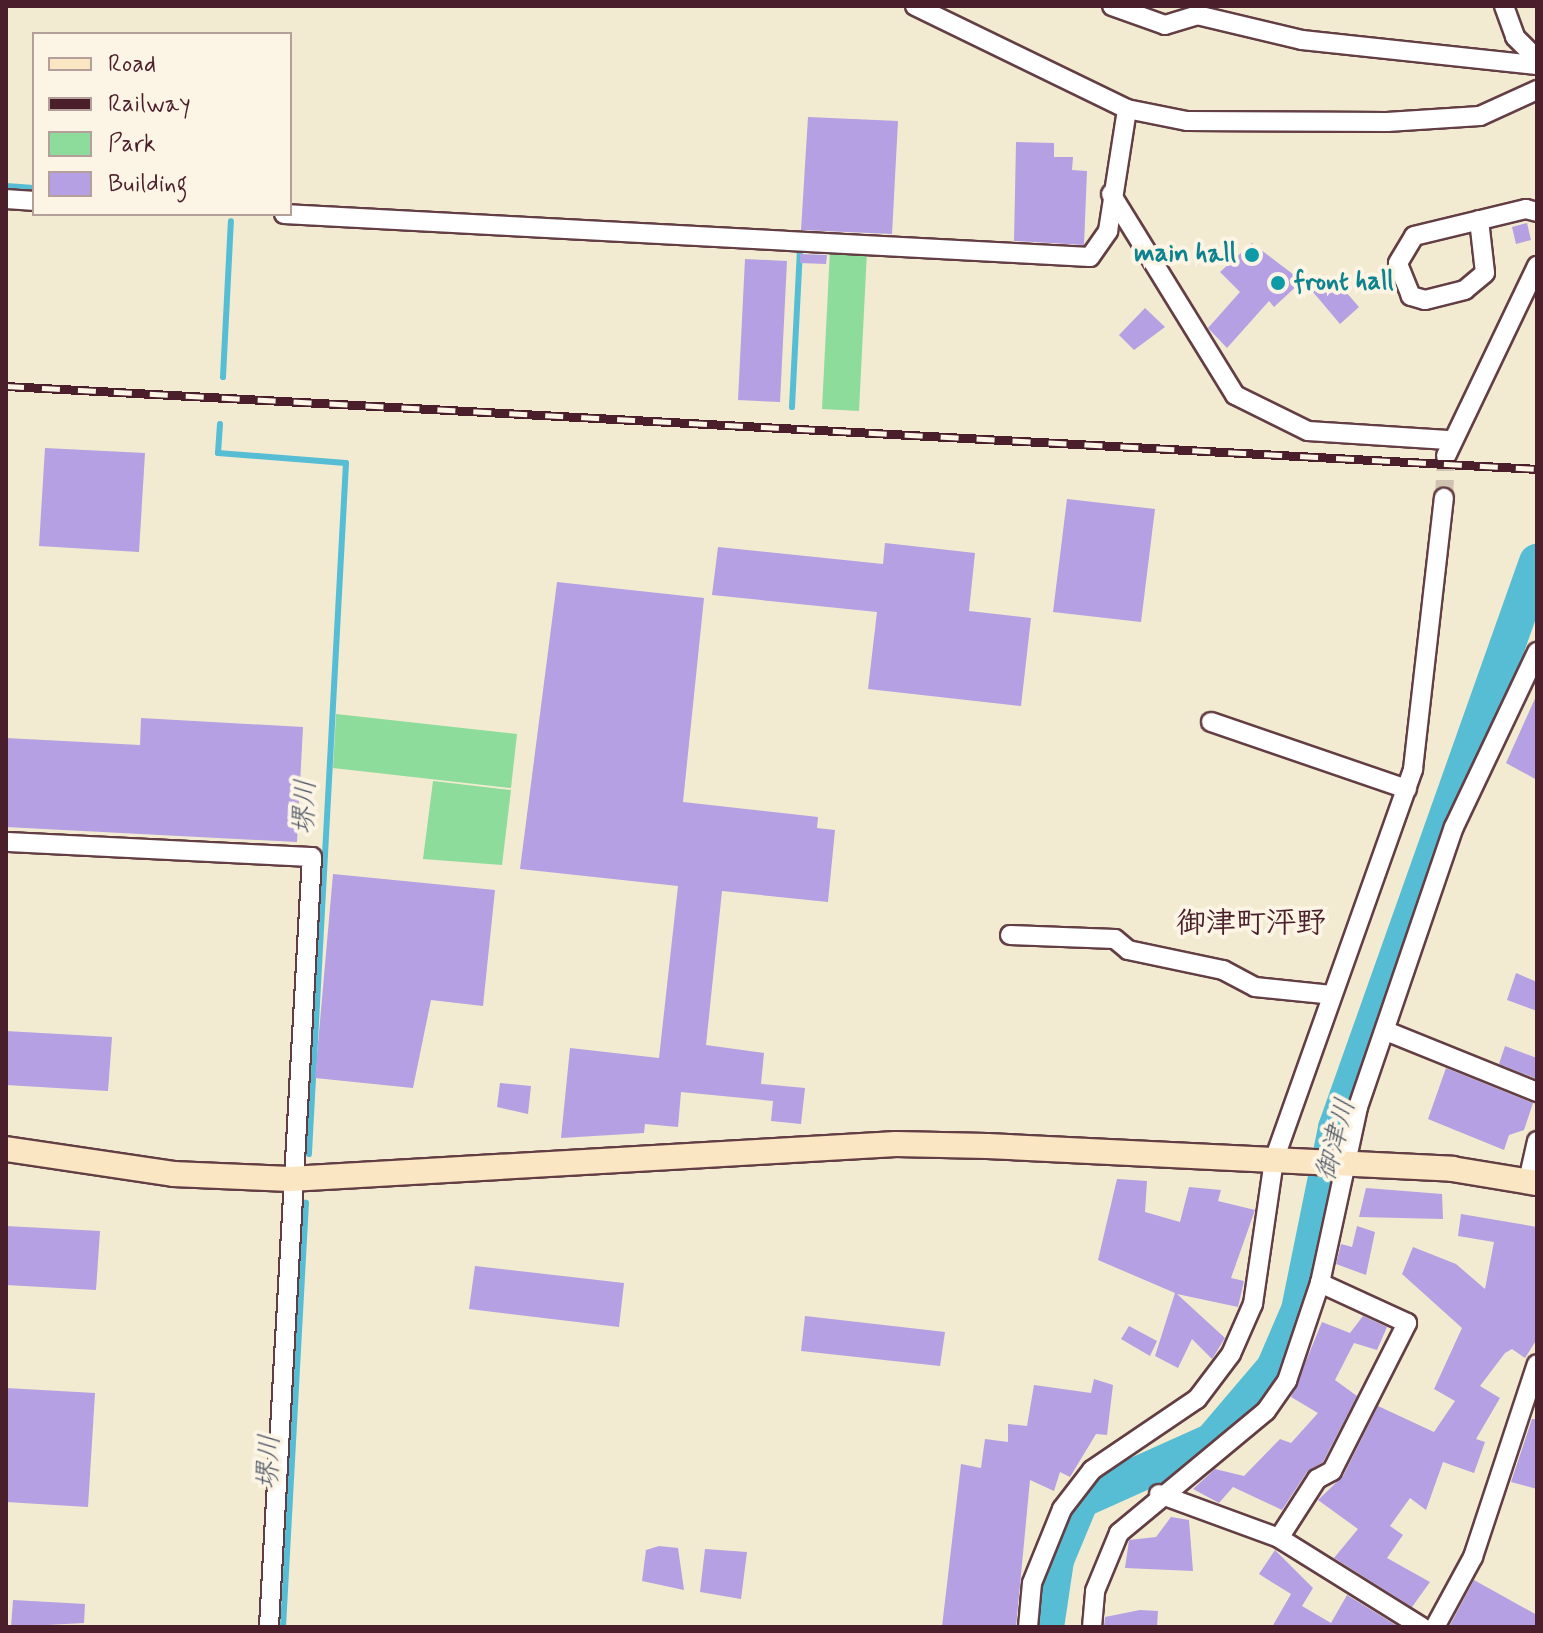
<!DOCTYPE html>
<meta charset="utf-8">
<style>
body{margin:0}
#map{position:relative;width:1543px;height:1633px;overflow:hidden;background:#f2ebd1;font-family:Mynerve,"Klee One",sans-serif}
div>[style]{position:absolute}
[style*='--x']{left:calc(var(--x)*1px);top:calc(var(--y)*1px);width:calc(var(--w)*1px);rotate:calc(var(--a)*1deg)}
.green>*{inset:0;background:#8edc9b}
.water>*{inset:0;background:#57bdd4}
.stream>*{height:6px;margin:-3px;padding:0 3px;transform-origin:3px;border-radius:3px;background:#57bdd4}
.river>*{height:36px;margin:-18px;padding:0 18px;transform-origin:18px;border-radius:18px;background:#57bdd4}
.building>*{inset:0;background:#b4a0e2}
.street-tunnel>*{height:18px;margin-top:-9px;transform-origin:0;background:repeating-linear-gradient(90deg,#d0c2b0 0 18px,transparent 0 27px)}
.roads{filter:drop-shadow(2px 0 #633e44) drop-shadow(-2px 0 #633e44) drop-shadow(0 2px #633e44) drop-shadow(0 -2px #633e44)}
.street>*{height:18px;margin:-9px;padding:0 9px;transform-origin:9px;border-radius:9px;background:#fff}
.secondary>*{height:24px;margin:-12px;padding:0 12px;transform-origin:12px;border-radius:12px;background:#fbe6c4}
.rail>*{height:9px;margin-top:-4.5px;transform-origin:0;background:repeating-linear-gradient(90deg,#fcf5e5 0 18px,#4a1f2b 0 36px);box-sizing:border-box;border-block:2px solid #4a1f2b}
.dots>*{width:22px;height:22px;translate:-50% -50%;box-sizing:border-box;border:4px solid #fcf5e5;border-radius:50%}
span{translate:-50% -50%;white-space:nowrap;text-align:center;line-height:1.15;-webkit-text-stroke:8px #fcf5e5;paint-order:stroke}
.culture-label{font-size:26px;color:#0d838f;font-weight:700}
.right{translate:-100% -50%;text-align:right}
.left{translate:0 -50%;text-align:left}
.water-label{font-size:28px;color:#4f5666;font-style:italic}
.quarter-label{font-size:30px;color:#4a1f2b;font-weight:700}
.frame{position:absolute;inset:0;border:8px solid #4a1f2b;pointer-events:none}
.legend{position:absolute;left:32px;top:32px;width:260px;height:184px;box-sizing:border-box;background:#fcf5e5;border:2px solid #b59f9b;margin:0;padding:10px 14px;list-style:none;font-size:24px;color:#4a1f2b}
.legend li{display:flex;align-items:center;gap:16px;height:40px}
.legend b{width:40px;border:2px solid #b59f9b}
</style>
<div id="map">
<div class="green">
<div style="clip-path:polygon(830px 250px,867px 251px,859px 411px,822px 409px)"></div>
<div style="clip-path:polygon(336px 714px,517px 734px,511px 788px,333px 768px)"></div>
<div style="clip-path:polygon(433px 781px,511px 790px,502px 865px,423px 859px)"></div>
</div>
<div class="water">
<div style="clip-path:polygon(1078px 1502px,1048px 1627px,1040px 1627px,1043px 1586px)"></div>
</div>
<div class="stream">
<div style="--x:6;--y:186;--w:28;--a:4"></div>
<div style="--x:223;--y:377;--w:156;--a:-87.1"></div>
<div style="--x:792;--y:407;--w:159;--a:-87.1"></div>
<div style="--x:220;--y:424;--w:29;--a:94"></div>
<div style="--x:218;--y:453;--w:128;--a:4.5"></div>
<div style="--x:346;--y:463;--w:692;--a:93.07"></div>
<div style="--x:283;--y:1627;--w:425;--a:-86.9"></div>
</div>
<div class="river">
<div style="--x:1046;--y:1627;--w:68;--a:-81.5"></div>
<div style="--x:1056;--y:1560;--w:65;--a:-67.4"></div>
<div style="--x:1081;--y:1500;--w:144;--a:-24.2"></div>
<div style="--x:1212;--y:1441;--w:96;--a:-49.7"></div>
<div style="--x:1274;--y:1368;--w:63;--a:-66.7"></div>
<div style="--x:1299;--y:1310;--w:186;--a:-78.5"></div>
<div style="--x:1336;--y:1128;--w:601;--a:-70.45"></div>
</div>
<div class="building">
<div style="clip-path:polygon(808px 117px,898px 121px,892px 234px,801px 230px)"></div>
<div style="clip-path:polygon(1016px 142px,1054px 143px,1054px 157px,1073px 157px,1072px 170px,1087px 171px,1084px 245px,1014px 241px)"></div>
<div style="clip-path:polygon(1527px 223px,1531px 240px,1516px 244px,1512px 227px)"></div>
<div style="clip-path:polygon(1252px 243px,1302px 281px,1274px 307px,1269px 301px,1227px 348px,1208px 328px,1240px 292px,1220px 272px)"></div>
<div style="clip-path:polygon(800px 254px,827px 255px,826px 264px,800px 263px)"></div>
<div style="clip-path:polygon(745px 259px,787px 261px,780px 402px,738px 400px)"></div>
<div style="clip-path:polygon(1332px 276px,1359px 307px,1340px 324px,1313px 292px)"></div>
<div style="clip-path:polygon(1145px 308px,1165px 327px,1134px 350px,1119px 335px)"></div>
<div style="clip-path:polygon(45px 448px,145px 453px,139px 552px,39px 546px)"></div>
<div style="clip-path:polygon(1067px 499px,1155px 509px,1141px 622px,1053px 612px)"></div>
<div style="clip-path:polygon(885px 543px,975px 553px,969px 611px,1031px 618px,1021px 706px,868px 689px,877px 612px,712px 595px,718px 547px,883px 564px)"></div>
<div style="clip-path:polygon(557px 582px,704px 598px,683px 802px,818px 817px,817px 828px,835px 830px,828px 902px,722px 891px,706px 1045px,764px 1053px,761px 1084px,805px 1088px,801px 1124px,771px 1121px,773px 1101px,681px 1092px,678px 1127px,645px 1124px,644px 1133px,561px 1138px,570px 1048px,659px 1058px,678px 886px,520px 869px)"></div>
<div style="clip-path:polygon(1537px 694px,1537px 780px,1506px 763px)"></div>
<div style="clip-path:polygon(141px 718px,303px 727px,297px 842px,6px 827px,6px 738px,140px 745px)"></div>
<div style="clip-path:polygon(333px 874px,495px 890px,483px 1006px,431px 1000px,413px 1088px,315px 1078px)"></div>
<div style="clip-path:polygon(1516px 973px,1537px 982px,1537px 1011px,1507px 1000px)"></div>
<div style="clip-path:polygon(6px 1031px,112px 1037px,108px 1091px,6px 1085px)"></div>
<div style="clip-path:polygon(1505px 1046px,1537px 1058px,1537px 1079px,1499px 1064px)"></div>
<div style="clip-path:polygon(1446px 1068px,1533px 1103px,1524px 1130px,1509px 1135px,1504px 1150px,1428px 1119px)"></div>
<div style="clip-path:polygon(500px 1083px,531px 1086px,528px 1114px,497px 1107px)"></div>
<div style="clip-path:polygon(1117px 1179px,1147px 1181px,1145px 1212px,1180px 1222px,1189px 1187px,1221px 1190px,1218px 1201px,1255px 1210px,1231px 1278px,1244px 1281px,1238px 1307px,1177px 1294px,1225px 1338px,1212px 1359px,1192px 1339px,1178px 1368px,1155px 1356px,1175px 1293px,1098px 1260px)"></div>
<div style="clip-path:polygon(1366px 1188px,1442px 1194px,1443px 1219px,1359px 1217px)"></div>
<div style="clip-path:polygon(1461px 1214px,1537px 1227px,1537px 1339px,1525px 1358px,1512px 1349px,1505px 1353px,1480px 1386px,1500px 1398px,1476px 1439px,1485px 1442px,1474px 1473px,1443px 1462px,1426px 1510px,1410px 1498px,1390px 1526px,1403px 1535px,1387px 1558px,1430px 1582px,1412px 1607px,1334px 1558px,1358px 1529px,1318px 1500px,1343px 1476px,1378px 1406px,1434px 1432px,1455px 1401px,1434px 1389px,1462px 1328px,1402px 1274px,1413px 1247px,1456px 1264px,1485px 1289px,1494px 1242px,1458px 1236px)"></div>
<div style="clip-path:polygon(6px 1226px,100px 1231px,96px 1290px,6px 1285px)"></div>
<div style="clip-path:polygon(1357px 1226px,1375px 1232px,1366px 1275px,1336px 1264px,1341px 1244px,1352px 1247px)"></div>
<div style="clip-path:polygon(475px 1266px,624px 1283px,619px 1327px,469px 1309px)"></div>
<div style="clip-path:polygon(805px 1316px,945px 1332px,940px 1366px,801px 1351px)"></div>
<div style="clip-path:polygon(1363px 1316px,1387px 1327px,1377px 1350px,1354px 1343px,1335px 1380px,1357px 1396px,1323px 1462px,1307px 1472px,1282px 1510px,1233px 1487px,1219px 1503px,1193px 1489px,1215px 1469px,1244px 1476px,1280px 1439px,1291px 1443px,1318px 1413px,1291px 1397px,1322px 1322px,1350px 1333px)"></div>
<div style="clip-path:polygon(1129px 1326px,1157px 1341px,1150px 1356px,1121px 1339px)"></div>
<div style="clip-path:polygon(1094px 1379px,1113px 1385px,1107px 1435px,1096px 1434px,1070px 1477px,1060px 1472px,1054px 1491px,1030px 1480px,1016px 1627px,942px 1627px,961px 1464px,981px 1468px,985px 1439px,1008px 1442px,1008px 1424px,1027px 1426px,1034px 1385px,1091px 1393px)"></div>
<div style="clip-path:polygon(6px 1388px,95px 1393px,88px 1507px,6px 1502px)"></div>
<div style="clip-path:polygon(1532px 1419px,1537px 1419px,1537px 1489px,1511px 1482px)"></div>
<div style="clip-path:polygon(1171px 1517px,1189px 1520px,1193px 1571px,1125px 1568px,1129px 1540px,1156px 1537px)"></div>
<div style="clip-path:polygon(659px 1546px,678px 1548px,684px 1590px,642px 1581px,646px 1550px)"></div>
<div style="clip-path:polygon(705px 1549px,747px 1552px,741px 1599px,700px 1592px)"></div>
<div style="clip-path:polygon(1275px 1550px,1313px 1588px,1302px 1606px,1331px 1623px,1347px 1595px,1399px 1627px,1272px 1627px,1291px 1594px,1259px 1574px)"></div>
<div style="clip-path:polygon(1474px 1580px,1537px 1615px,1537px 1627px,1449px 1627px)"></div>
<div style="clip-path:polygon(13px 1600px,85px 1604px,84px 1623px,11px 1627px)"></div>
<div style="clip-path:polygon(1140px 1610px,1158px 1611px,1157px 1627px,1104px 1627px,1105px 1617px)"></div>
</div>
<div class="street-tunnel">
<div style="--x:1444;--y:498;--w:42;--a:-87.3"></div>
</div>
<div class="roads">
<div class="street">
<div style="--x:915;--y:6;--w:236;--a:25.9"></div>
<div style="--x:1112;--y:6;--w:56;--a:19.7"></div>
<div style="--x:1165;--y:25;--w:34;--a:-17"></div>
<div style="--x:1197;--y:15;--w:108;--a:13.4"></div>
<div style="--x:1302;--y:40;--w:236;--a:6.1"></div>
<div style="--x:1504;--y:6;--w:33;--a:70"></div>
<div style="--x:1515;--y:37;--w:31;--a:45"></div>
<div style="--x:1111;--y:194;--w:236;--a:58.3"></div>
<div style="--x:1235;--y:395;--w:81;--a:26.3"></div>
<div style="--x:1308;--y:431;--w:140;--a:3.7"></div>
<div style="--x:6;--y:199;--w:28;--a:4"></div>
<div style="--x:284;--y:214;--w:807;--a:3.05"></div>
<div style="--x:1090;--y:257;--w:32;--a:-55"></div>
<div style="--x:1108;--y:231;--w:123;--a:-81.1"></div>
<div style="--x:1127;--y:109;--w:61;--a:11.3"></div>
<div style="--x:1187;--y:121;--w:200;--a:0.3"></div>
<div style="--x:1387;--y:122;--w:93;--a:-3.7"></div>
<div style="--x:1480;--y:116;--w:63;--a:-24.5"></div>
<div style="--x:1479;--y:220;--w:53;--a:83.5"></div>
<div style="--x:1485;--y:273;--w:26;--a:140"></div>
<div style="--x:1465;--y:290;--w:41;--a:166"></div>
<div style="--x:1425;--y:300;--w:15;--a:-164"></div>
<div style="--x:1411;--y:296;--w:35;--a:-112"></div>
<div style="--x:1398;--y:263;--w:31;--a:-59"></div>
<div style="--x:1414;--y:236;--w:115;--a:-13.6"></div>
<div style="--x:1526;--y:209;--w:11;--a:15"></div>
<div style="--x:1446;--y:456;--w:211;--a:-64.4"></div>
<div style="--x:1211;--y:722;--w:207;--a:18.9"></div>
<div style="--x:6;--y:842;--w:306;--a:2.8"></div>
<div style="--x:312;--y:857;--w:771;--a:93.2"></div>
<div style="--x:1010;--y:935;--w:105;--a:2.2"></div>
<div style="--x:1115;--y:939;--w:17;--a:40"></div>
<div style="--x:1128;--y:950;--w:97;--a:11.9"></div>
<div style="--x:1223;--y:970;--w:36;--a:28"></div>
<div style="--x:1255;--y:987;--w:77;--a:5.9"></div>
<div style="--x:1386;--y:1031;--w:163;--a:22"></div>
<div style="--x:1528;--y:1181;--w:41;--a:-77.3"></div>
<div style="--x:1159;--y:1494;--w:128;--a:20.1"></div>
<div style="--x:1279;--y:1538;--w:168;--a:31.9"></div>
<div style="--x:1279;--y:1538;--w:70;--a:-57.2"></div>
<div style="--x:1317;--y:1479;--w:17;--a:-28"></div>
<div style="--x:1332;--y:1471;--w:166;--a:-63.1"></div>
<div style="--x:1407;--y:1323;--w:96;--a:-155.3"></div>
<div style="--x:1028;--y:1627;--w:44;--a:-84.8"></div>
<div style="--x:1032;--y:1583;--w:80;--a:-67.9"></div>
<div style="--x:1062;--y:1509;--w:49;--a:-52.4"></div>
<div style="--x:1092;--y:1470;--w:127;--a:-34.1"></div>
<div style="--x:1197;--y:1399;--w:56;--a:-52.9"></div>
<div style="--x:1231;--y:1354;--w:55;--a:-66.3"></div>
<div style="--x:1253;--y:1304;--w:146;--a:-81.7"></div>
<div style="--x:1274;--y:1160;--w:415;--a:-70.4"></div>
<div style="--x:1413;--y:769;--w:273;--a:-83.5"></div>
<div style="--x:1092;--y:1627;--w:36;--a:-85"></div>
<div style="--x:1095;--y:1591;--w:63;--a:-67.5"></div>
<div style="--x:1119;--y:1533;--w:191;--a:-39.7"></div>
<div style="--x:1266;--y:1411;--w:37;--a:-55"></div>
<div style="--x:1287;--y:1381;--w:103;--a:-71.4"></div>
<div style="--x:1320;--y:1283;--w:180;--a:-77.8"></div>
<div style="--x:1358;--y:1107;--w:296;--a:-71.1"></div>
<div style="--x:1454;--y:827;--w:194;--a:-64.6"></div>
<div style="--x:1435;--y:1627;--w:80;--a:-61.5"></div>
<div style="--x:1473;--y:1557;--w:203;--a:-71.7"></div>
</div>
<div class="secondary">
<div style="--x:6;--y:1149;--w:169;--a:8.5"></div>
<div style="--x:173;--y:1174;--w:117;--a:2.4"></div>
<div style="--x:290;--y:1179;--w:607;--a:-3.31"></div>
<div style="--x:896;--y:1144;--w:91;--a:1.3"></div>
<div style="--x:987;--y:1146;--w:466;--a:2.8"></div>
<div style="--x:1452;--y:1169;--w:86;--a:9.4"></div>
</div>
</div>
<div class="rail">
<div style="--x:6;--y:386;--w:1533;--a:3.1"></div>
</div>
<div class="dots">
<div style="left:1252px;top:255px;background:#0f9aa8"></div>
<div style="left:1278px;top:283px;background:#0f9aa8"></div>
</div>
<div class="culture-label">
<span class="right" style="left:1236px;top:255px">main hall</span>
<span class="left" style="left:1294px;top:283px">front hall</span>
</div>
<div class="water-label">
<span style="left:306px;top:807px;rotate:-87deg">堺川</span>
<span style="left:1337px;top:1140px;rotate:-75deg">御津川</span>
<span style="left:270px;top:1462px;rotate:-87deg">堺川</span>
</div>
<div class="quarter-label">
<span style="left:1251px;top:924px">御津町泙野</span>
</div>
<div class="frame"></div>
<ul class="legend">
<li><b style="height:10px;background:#fbe6c4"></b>Road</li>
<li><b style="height:10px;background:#4a1f2b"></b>Railway</li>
<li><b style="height:22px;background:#8edc9b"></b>Park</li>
<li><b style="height:22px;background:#b4a0e2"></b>Building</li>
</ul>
</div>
